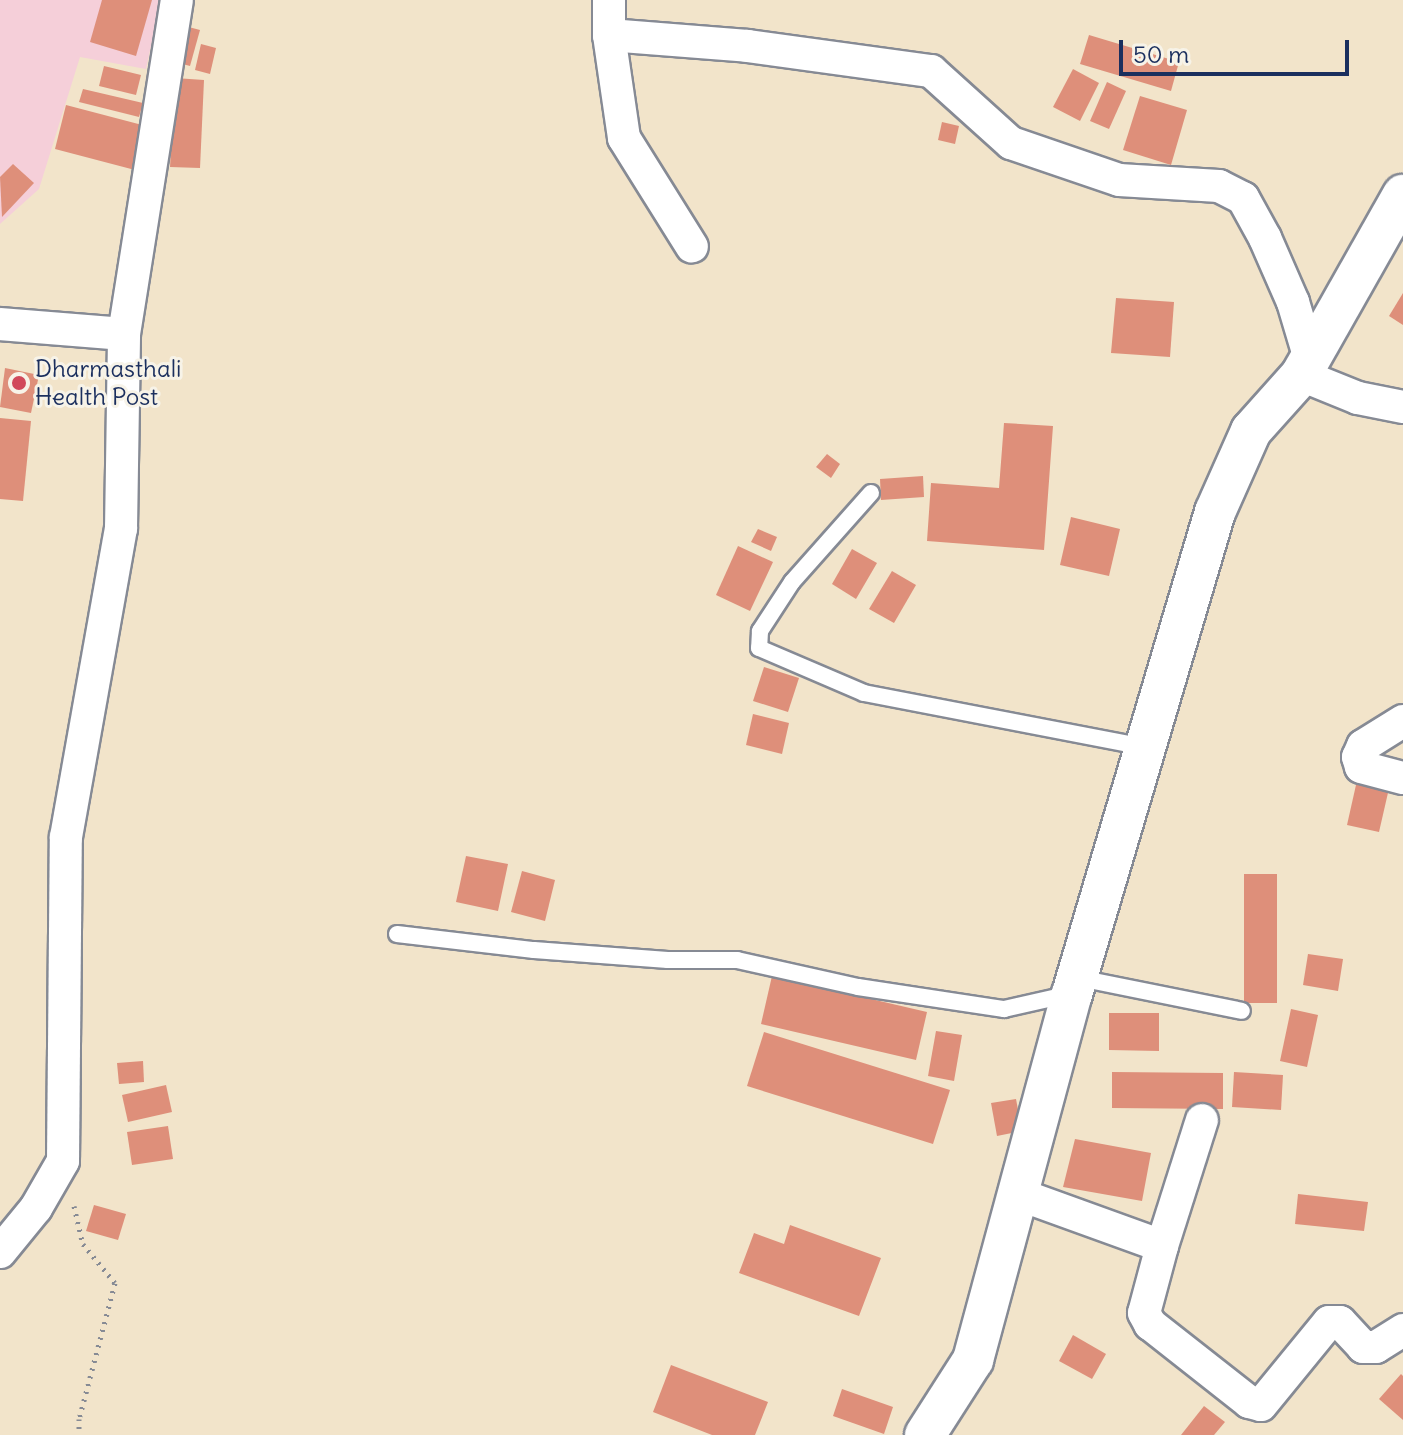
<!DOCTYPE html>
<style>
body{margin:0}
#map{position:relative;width:1403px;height:1435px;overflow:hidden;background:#f2e4ca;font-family:Delius,sans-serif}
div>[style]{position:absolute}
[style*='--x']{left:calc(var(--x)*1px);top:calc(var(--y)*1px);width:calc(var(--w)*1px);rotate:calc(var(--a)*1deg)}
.built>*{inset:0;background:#f5cfd9}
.building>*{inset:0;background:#de8f7a}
.path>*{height:5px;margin-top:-2.5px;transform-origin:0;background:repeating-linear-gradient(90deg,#868a94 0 2px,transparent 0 8px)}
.roads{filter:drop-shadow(2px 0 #868a94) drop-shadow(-2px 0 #868a94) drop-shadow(0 2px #868a94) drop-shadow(0 -2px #868a94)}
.service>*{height:16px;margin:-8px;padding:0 8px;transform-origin:8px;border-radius:8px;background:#fff}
.minor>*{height:32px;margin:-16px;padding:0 16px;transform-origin:16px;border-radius:16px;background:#fff}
.tertiary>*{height:40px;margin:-20px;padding:0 20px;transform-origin:20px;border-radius:20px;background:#fff}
.dots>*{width:22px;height:22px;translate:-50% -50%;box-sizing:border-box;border:4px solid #f7f3e8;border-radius:50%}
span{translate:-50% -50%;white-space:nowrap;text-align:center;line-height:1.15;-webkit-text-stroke:6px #f7f3e8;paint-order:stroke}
.poi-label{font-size:24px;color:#1b2f5e}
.left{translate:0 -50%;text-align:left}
.scale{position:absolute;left:1119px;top:40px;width:230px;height:36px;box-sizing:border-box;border:4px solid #1b2f5e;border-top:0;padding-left:10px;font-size:24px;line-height:28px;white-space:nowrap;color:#1b2f5e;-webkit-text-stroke:6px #f7f3e8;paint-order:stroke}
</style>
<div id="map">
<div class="built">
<div style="clip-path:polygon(0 0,161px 0,146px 69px,80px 57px,39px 189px,0 224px)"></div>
</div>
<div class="building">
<div style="clip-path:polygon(102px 0,152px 0,136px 56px,90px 42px)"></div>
<div style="clip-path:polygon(185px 26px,200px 30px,190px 66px,175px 62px)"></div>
<div style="clip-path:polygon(1089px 35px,1179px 62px,1171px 91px,1080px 64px)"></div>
<div style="clip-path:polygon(201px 44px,216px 48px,210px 74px,195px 70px)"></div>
<div style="clip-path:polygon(104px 66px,141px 75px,136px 95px,99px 86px)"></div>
<div style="clip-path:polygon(1073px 69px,1099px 83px,1080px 121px,1053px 107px)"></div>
<div style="clip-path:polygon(175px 78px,204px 80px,200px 168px,170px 167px)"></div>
<div style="clip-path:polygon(1107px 82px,1126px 91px,1109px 129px,1090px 121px)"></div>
<div style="clip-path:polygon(83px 89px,143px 103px,139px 117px,79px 102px)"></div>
<div style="clip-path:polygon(1140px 96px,1187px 110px,1171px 165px,1123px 150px)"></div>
<div style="clip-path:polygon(66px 105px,146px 126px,135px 170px,55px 149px)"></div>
<div style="clip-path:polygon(942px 122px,959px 126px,955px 144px,938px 140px)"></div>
<div style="clip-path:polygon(13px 164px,34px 183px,2px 217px,0 177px)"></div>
<div style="clip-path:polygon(1403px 293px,1403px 325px,1389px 316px)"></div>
<div style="clip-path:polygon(1116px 298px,1174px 302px,1170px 357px,1111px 353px)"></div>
<div style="clip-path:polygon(5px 368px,39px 375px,31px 413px,0 407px)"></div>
<div style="clip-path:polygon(0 418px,31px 421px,23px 501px,0 499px)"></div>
<div style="clip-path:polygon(1004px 423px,1053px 426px,1044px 550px,927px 541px,931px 483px,999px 488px)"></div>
<div style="clip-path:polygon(827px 454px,840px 464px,831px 478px,816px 467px)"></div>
<div style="clip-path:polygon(923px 476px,924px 497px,881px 500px,880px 479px)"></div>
<div style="clip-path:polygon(1071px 517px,1120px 529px,1109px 576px,1060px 565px)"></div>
<div style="clip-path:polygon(758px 529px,777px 537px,771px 551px,751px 542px)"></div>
<div style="clip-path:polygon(738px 546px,773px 562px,750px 611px,716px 595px)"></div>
<div style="clip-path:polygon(852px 549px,877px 563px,856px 599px,832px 584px)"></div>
<div style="clip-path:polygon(892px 571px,916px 585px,894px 623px,869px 609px)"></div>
<div style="clip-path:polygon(764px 667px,799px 678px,788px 712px,753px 701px)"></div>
<div style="clip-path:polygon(753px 714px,789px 723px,782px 754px,746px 745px)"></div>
<div style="clip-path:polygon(1358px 776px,1390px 784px,1379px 832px,1347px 825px)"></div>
<div style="clip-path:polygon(466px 856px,508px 864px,498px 911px,456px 902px)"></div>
<div style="clip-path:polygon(522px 871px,555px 880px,545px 921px,511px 912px)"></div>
<div style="clip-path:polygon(1244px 874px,1277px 874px,1277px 1003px,1244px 1003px)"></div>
<div style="clip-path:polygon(1308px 954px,1343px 959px,1338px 991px,1303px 985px)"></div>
<div style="clip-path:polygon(772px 976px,927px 1012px,916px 1060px,761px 1024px)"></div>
<div style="clip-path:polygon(1291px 1009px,1318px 1015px,1307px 1067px,1280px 1061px)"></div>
<div style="clip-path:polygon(1109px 1013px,1159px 1013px,1159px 1051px,1109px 1050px)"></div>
<div style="clip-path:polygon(936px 1031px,962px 1035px,954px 1081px,928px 1076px)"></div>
<div style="clip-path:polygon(764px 1032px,950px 1090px,933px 1144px,747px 1086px)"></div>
<div style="clip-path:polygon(143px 1061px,144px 1082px,119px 1084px,117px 1063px)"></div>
<div style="clip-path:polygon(1112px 1072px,1223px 1073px,1223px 1109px,1112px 1108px)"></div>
<div style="clip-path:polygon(1234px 1072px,1283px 1075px,1281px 1110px,1232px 1107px)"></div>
<div style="clip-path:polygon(166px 1085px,172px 1112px,128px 1122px,122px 1095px)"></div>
<div style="clip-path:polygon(1016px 1099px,1022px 1131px,997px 1136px,991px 1103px)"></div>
<div style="clip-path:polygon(168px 1126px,173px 1159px,132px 1165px,127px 1132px)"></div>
<div style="clip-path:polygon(1075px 1139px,1151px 1153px,1142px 1201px,1063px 1187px)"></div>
<div style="clip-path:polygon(1298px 1194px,1368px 1202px,1364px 1231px,1295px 1224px)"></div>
<div style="clip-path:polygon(94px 1205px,126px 1214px,118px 1240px,86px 1231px)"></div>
<div style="clip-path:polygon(790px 1225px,881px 1258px,859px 1316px,739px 1273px,754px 1233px,784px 1244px)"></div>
<div style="clip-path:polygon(1073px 1335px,1106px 1354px,1092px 1379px,1059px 1361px)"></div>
<div style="clip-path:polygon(671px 1365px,768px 1402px,755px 1435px,712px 1435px,653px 1412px)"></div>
<div style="clip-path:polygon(1401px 1374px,1403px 1376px,1403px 1420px,1379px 1399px)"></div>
<div style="clip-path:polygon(842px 1389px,893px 1407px,884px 1434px,833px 1416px)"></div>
<div style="clip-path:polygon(1204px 1406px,1225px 1422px,1214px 1435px,1181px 1435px)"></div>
</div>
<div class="path">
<div style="--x:74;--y:1206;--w:39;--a:77"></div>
<div style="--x:83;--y:1244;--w:50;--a:50.6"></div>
<div style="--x:115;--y:1283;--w:141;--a:104.8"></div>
<div style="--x:79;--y:1419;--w:16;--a:90"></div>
</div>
<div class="roads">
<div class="service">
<div style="--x:871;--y:493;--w:119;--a:131.6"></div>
<div style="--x:792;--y:582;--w:59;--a:123.1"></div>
<div style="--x:760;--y:631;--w:17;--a:93"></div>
<div style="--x:759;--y:648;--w:114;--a:23.2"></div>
<div style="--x:864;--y:693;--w:285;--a:10.9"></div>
<div style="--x:397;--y:934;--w:138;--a:6.7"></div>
<div style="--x:534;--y:950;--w:134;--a:4.3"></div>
<div style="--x:668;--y:960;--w:69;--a:0"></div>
<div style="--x:737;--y:960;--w:124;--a:12.6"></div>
<div style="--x:858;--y:987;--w:148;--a:8.6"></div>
<div style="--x:1004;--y:1009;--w:68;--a:-12.8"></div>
<div style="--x:1079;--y:978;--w:166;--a:11.4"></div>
</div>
<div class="minor">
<div style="--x:609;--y:0;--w:35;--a:90"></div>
<div style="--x:609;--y:35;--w:104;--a:81.7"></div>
<div style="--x:624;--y:138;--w:128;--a:58"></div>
<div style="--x:609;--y:35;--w:139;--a:4.5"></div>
<div style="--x:748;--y:46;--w:185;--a:7.8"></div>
<div style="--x:931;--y:71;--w:108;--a:42"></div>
<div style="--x:1011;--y:143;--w:114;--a:18.9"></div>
<div style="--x:1119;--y:180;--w:100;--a:3.4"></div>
<div style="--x:1219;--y:186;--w:27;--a:27"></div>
<div style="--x:1243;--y:198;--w:46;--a:61.2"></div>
<div style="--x:1265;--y:238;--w:70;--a:66.4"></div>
<div style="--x:1293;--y:302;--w:59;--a:73.4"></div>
<div style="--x:0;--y:324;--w:124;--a:4.6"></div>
<div style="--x:1301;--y:375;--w:61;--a:22"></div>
<div style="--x:1358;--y:398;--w:46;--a:11.3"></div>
<div style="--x:1403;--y:721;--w:47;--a:148"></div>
<div style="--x:1363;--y:746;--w:12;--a:114"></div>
<div style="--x:1358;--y:757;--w:10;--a:73"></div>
<div style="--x:1361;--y:767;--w:43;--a:14.7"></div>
<div style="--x:1018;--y:1194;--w:153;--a:19.9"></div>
<div style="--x:1162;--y:1246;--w:69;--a:105"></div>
<div style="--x:1144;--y:1313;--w:13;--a:61"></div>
<div style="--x:1150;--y:1324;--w:126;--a:38.2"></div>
<div style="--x:1249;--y:1402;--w:12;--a:14"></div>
<div style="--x:1261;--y:1405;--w:107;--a:-50.7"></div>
<div style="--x:1329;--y:1322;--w:11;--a:0"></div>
<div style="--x:1340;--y:1322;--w:34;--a:47"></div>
<div style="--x:1363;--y:1347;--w:13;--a:0"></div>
<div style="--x:1376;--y:1347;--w:32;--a:-32"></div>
<div style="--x:1162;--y:1246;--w:132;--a:-72.4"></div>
<div style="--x:0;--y:1252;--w:57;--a:-50.7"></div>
<div style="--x:36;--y:1208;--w:54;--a:-60.1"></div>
<div style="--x:63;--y:1161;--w:324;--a:-89.5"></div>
<div style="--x:66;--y:837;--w:313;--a:-79.9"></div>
<div style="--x:121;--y:529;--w:195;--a:-89.1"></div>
<div style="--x:124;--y:334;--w:338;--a:-81"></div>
</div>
<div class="tertiary">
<div style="--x:925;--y:1435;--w:89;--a:-57.4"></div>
<div style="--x:973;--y:1360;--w:379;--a:-74.9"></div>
<div style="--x:1072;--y:994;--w:503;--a:-73.48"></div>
<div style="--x:1215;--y:512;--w:89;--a:-66"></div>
<div style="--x:1251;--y:431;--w:75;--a:-48.2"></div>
<div style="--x:1301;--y:375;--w:207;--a:-60.5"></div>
</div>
</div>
<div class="dots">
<div style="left:19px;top:383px;background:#d1495b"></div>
</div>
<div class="poi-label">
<span class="left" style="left:35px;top:383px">Dharmasthali<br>Health Post</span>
</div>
<div class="scale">50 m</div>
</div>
